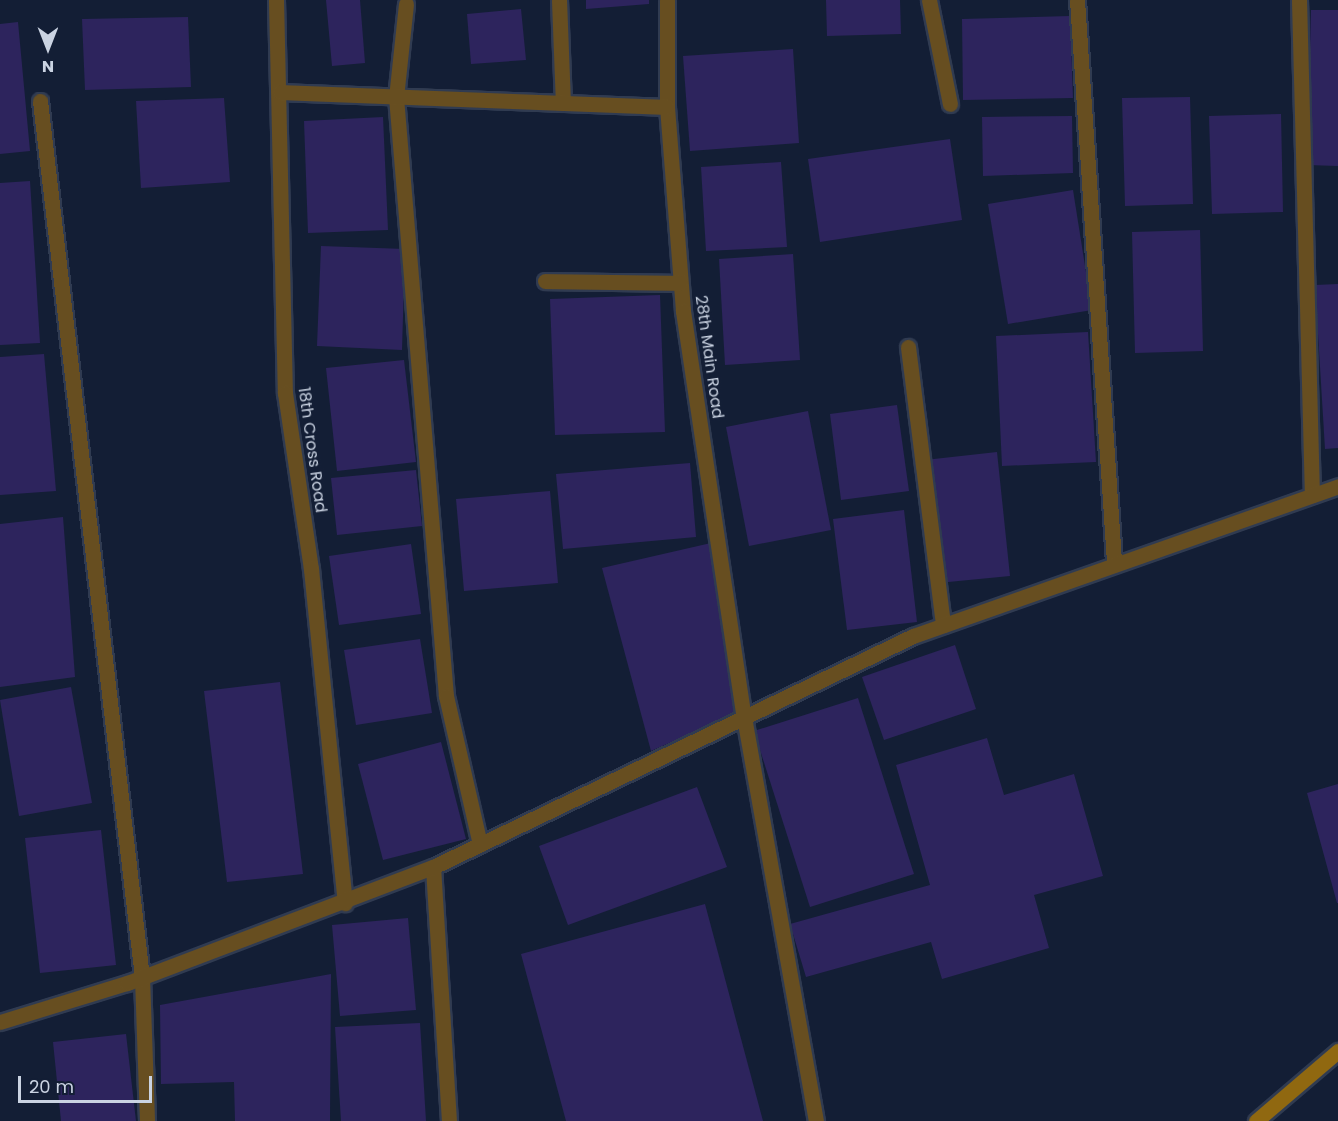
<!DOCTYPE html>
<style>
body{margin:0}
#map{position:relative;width:1338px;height:1121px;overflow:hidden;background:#131e35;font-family:Poppins,sans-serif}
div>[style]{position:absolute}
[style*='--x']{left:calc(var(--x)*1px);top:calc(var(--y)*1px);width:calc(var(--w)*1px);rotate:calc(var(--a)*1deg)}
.building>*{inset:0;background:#2d245d}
.roads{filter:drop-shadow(2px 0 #303b51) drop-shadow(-2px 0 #303b51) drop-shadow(0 2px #303b51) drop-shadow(0 -2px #303b51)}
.lane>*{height:15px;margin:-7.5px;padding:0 7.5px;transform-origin:7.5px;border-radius:7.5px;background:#674e20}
.street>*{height:15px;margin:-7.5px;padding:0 7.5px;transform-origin:7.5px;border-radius:7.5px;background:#674e20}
.secondary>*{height:15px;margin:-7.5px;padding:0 7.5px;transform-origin:7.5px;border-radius:7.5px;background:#906810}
span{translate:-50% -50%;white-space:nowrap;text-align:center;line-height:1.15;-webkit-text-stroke:5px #131e35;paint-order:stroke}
.street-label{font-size:16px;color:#cad3e2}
.north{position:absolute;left:18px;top:18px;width:60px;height:60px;-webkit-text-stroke:4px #131e35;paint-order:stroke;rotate:180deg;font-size:16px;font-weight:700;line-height:24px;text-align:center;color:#cad3e2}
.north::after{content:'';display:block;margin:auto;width:21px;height:27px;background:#cad3e2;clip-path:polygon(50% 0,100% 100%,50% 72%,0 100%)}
.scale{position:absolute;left:18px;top:1076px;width:134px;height:27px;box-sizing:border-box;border:3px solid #cad3e2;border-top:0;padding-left:8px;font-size:18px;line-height:21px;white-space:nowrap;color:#cad3e2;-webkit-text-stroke:4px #131e35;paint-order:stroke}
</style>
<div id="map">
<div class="building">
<div style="clip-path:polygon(326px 0,360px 0,365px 63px,332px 66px)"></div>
<div style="clip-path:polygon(586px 0,649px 0,649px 4px,586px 9px)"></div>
<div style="clip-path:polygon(826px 0,900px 0,901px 34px,827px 36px)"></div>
<div style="clip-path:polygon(521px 9px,526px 60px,471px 64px,467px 14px)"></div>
<div style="clip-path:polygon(1311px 10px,1338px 10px,1338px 166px,1307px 165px)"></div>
<div style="clip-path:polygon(1070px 16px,1073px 98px,963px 100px,962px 19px)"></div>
<div style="clip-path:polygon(188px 17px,191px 87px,85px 90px,82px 19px)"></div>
<div style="clip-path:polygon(18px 22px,30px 151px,0 154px,0 24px)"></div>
<div style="clip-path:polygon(793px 49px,799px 143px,690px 151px,683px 56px)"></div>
<div style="clip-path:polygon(1190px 97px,1193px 204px,1125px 206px,1122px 98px)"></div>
<div style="clip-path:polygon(224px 98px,230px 182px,141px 188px,136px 101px)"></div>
<div style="clip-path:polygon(1281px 114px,1283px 212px,1212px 214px,1209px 116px)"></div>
<div style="clip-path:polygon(1072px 116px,1073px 173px,983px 176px,982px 117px)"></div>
<div style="clip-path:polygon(383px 117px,388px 230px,308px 233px,304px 121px)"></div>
<div style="clip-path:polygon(950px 139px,962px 220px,820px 242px,808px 159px)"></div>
<div style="clip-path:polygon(781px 162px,787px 247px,706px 251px,701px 167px)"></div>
<div style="clip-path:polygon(30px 181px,40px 343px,0 345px,0 183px)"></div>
<div style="clip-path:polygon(1073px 190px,1092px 310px,1008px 324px,988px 204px)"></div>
<div style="clip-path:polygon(1200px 230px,1203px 351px,1135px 353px,1132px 232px)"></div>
<div style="clip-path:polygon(321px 246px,405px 249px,402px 350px,317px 346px)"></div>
<div style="clip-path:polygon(793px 254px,800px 360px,725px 365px,719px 259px)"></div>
<div style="clip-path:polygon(1338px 284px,1338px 448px,1325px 449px,1315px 285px)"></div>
<div style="clip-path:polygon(660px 295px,665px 432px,555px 435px,550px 299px)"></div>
<div style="clip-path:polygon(1088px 332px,1096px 462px,1002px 466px,996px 336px)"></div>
<div style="clip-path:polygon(44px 354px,56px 491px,0 495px,0 357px)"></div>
<div style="clip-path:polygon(404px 360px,416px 462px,337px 471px,326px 368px)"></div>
<div style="clip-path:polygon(897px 405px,909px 491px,841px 500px,830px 414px)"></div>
<div style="clip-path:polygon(808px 411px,831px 530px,749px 546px,726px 427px)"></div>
<div style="clip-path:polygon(997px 452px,1010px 576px,938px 583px,925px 460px)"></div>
<div style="clip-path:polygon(690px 463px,696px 537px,563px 549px,556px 474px)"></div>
<div style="clip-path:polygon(416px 470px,422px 526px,337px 535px,331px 478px)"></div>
<div style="clip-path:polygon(550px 491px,558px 583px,464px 591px,456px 499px)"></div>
<div style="clip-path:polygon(904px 510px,917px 622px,847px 630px,833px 519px)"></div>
<div style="clip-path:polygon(63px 517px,75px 677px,0 687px,0 524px)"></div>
<div style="clip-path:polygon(711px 543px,740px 712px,651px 751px,602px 568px)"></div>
<div style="clip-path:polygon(411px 544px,421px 614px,339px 625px,329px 556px)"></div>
<div style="clip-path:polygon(420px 639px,432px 713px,356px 725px,344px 650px)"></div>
<div style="clip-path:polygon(955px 645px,976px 709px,884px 740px,862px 677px)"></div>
<div style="clip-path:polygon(280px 682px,303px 874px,227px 882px,204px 691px)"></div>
<div style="clip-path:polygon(71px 687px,92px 803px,19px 816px,0 700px)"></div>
<div style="clip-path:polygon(858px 698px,914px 874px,810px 907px,754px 731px)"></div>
<div style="clip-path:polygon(987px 738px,1004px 795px,1074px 774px,1103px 876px,1034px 895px,1049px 948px,942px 979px,931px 942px,806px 977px,790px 924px,930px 885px,896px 765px)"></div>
<div style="clip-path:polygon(441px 742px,466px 839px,383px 860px,358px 764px)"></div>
<div style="clip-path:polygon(1338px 784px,1338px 903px,1337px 903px,1307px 793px)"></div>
<div style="clip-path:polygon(697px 787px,727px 867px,568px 925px,539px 846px)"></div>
<div style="clip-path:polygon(101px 830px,116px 965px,40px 973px,25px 838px)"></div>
<div style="clip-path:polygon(705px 904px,763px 1121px,566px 1121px,521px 954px)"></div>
<div style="clip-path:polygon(408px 918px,416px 1010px,340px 1016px,332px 925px)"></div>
<div style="clip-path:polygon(331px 974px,330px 1121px,235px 1121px,234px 1082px,161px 1084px,160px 1005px)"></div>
<div style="clip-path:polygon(420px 1023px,426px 1121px,341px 1121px,335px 1027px)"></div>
<div style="clip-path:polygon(126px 1034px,136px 1121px,61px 1121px,53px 1042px)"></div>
</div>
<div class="roads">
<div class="lane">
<div style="--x:929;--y:0;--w:106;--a:78.6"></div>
<div style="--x:908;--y:347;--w:280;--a:82.8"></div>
</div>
<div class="street">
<div style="--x:276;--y:0;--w:393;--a:88.7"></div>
<div style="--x:285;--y:393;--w:178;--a:81.6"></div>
<div style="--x:311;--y:569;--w:336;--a:84.2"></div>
<div style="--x:559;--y:0;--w:103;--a:87.8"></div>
<div style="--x:667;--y:0;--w:107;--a:90"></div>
<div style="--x:667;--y:107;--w:205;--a:85.5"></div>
<div style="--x:683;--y:311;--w:411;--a:81.5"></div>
<div style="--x:744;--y:717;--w:410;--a:79.9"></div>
<div style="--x:1077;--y:0;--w:563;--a:86.23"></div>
<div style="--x:1299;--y:0;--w:495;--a:88.5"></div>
<div style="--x:406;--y:4;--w:94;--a:96.1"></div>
<div style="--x:396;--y:97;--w:601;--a:85.23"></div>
<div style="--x:446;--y:696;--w:152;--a:77.1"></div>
<div style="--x:280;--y:92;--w:387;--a:2.2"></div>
<div style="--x:40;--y:101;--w:882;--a:83.36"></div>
<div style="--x:142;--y:977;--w:144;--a:88"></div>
<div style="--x:545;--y:281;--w:135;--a:0.8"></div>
<div style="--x:433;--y:867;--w:255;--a:86.4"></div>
<div style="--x:0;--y:1022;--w:133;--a:-17.1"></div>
<div style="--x:127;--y:983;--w:327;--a:-20.8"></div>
<div style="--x:433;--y:867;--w:533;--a:-25.7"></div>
<div style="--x:913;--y:636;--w:451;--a:-19.4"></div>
</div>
<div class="secondary">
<div style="--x:1256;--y:1121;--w:108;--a:-40.5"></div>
</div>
</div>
<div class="street-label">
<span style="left:709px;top:357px;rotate:82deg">28th Main Road</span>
<span style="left:312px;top:450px;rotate:82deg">18th Cross Road</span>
</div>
<div class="north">N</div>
<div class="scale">20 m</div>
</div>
